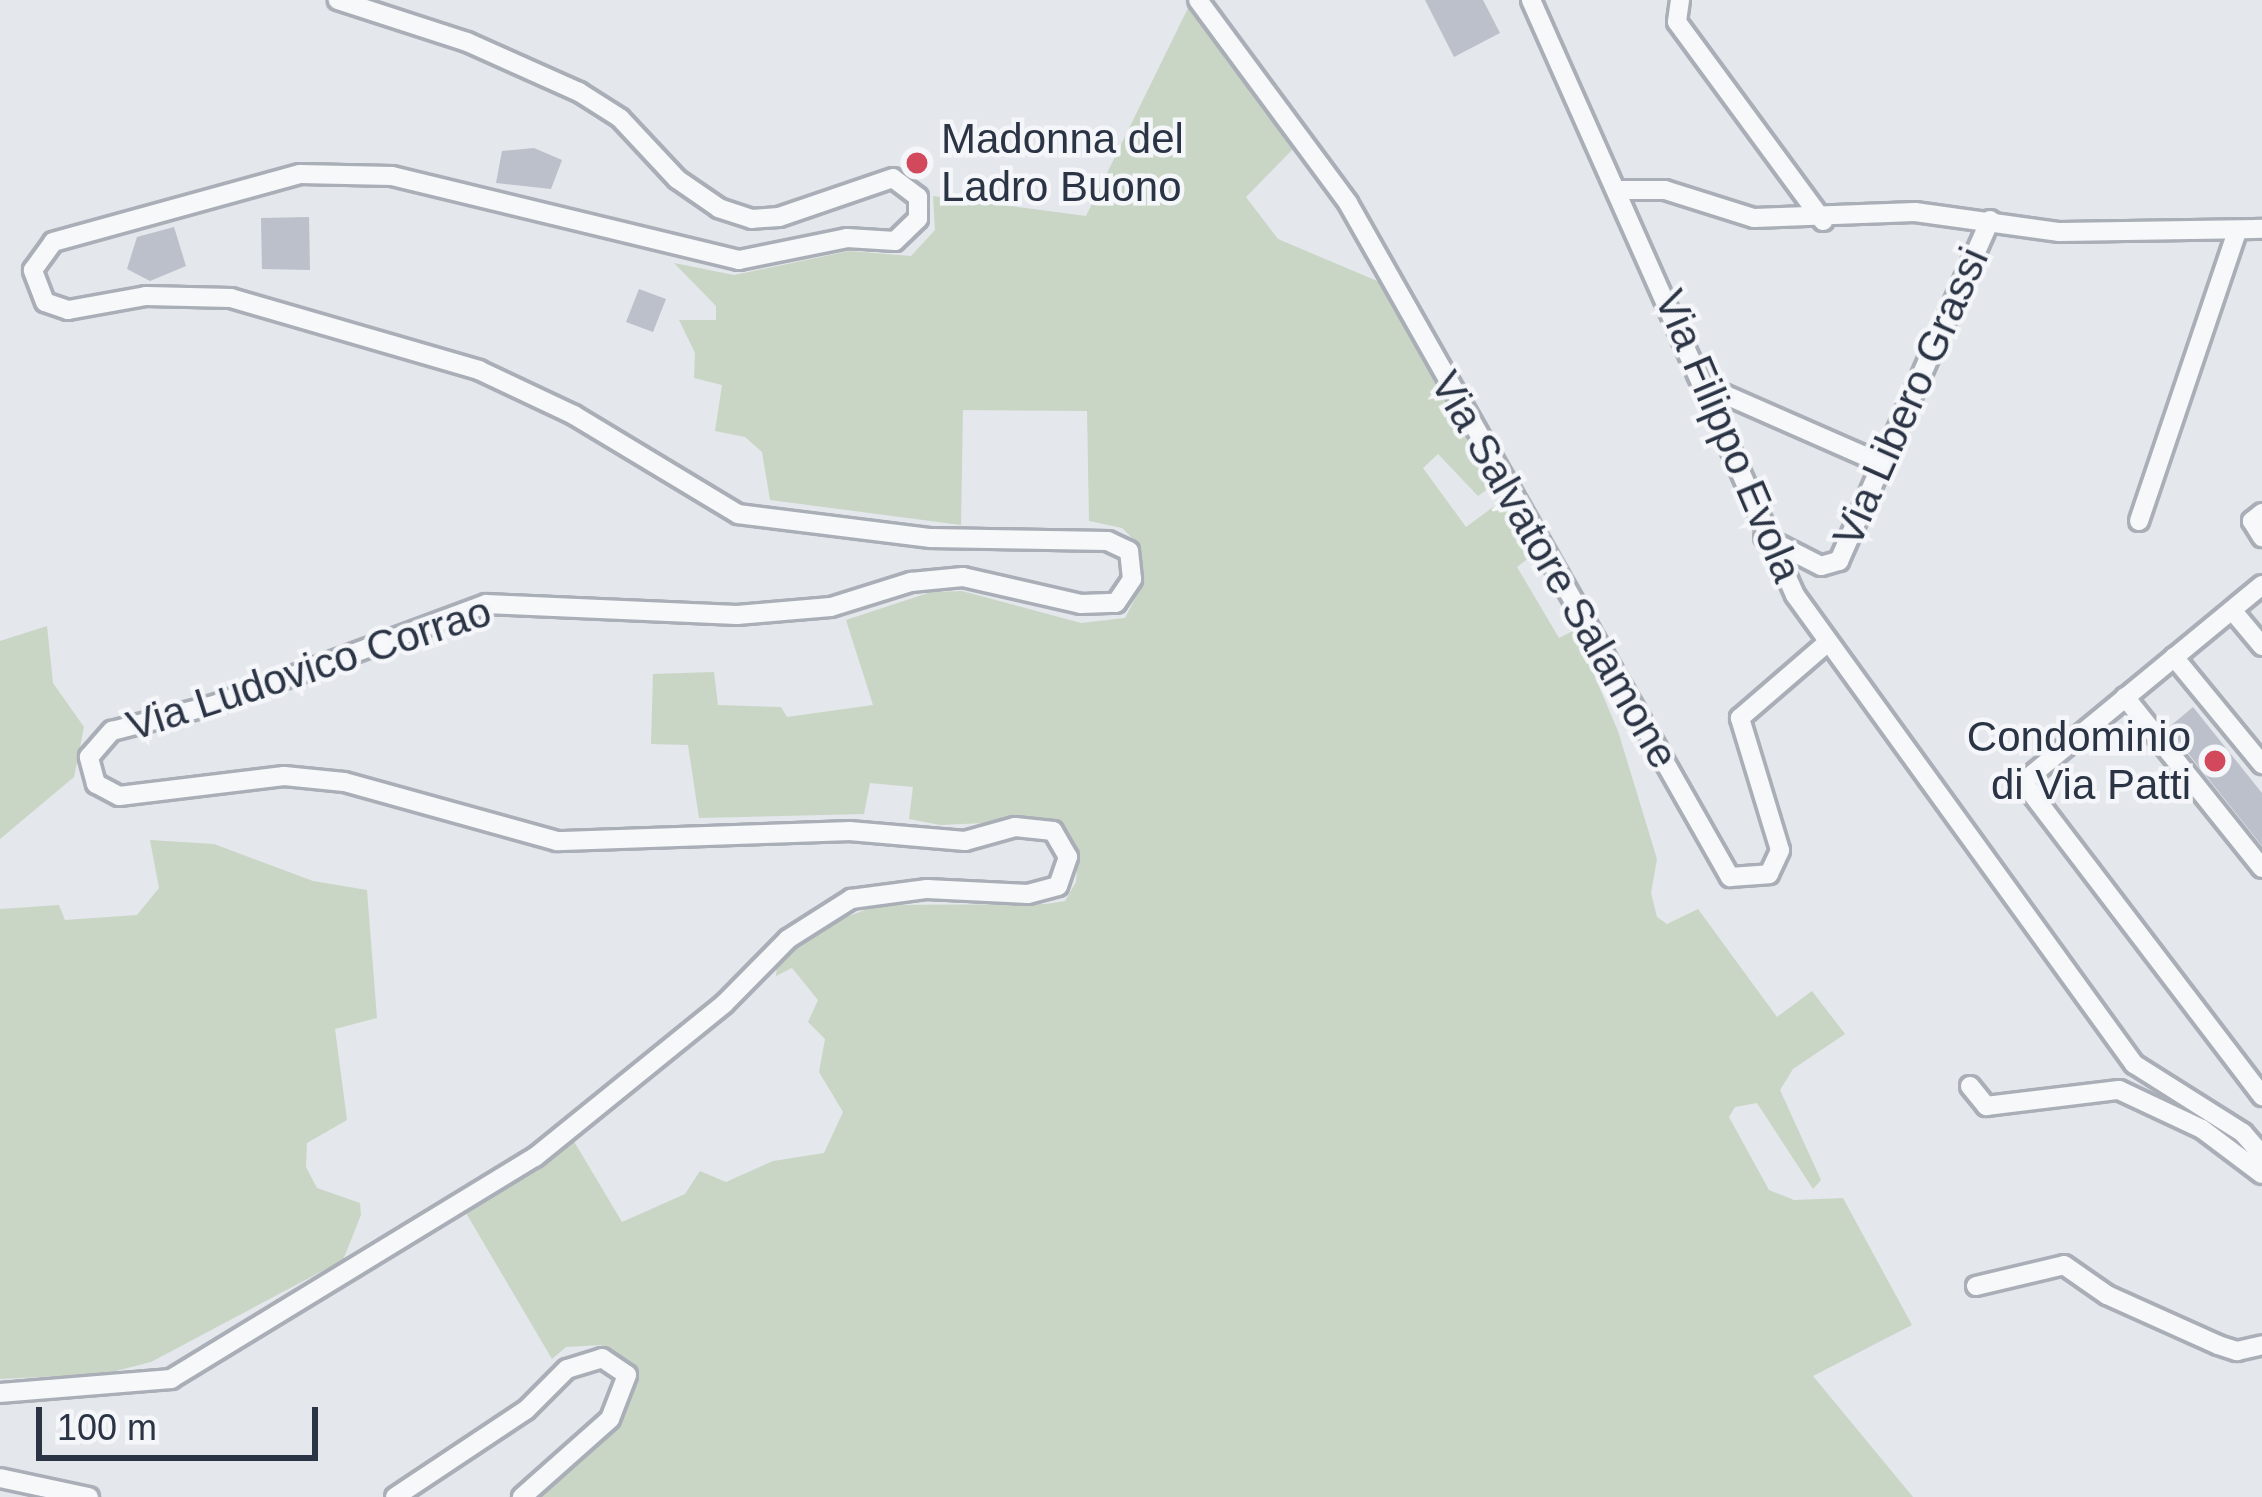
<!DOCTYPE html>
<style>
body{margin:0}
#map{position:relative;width:2262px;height:1497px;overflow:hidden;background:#e4e7ec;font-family:Arial,sans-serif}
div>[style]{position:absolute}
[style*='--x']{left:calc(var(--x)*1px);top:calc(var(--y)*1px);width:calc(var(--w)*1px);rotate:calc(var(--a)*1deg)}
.green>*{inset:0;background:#c9d6c5}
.building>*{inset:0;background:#bbc0ca}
.roads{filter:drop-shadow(3px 0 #a9aeb7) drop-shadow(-3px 0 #a9aeb7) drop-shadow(0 3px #a9aeb7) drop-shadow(0 -3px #a9aeb7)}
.street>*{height:18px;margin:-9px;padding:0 9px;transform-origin:9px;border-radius:9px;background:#f7f8fa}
.dots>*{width:33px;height:33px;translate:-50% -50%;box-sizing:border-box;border:6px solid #f4f6f9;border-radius:50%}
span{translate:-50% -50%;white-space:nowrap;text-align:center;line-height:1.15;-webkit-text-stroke:9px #f4f6f9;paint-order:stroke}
.poi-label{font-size:42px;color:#2b3445}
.left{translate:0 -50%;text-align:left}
.right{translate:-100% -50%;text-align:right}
.street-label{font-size:42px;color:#2b3445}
.scale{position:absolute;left:36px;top:1407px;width:282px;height:54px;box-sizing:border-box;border:6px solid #2b3445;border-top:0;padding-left:15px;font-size:36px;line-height:42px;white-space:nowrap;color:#2b3445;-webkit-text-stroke:9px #f4f6f9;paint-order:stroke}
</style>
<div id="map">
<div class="green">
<div style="clip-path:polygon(1188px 8px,1294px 148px,1246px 197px,1278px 239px,1389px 286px,1496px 483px,1478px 496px,1438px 454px,1423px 468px,1466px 527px,1504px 499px,1534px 554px,1517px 567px,1559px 638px,1575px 630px,1618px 731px,1657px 859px,1651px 893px,1657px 917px,1667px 924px,1698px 909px,1777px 1017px,1812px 991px,1845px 1034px,1793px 1069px,1780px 1090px,1821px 1180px,1813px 1189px,1757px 1103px,1735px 1107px,1729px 1117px,1769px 1190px,1794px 1200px,1843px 1198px,1912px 1325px,1813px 1376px,1913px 1497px,533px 1497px,622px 1419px,633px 1378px,601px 1345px,566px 1347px,552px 1359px,466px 1213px,572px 1138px,622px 1222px,685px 1194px,700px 1171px,726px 1182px,773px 1161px,824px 1153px,843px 1112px,819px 1072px,825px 1039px,808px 1022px,818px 1000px,792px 968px,776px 976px,778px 955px,815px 929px,878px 905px,1046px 904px,1065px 901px,1076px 882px,1078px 857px,1053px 820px,940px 825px,909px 819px,913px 787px,870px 783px,864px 814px,699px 818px,688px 745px,651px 744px,653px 674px,714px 672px,718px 705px,781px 707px,787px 717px,873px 705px,846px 620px,931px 592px,962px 591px,1081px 623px,1125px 618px,1140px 589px,1138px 544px,1122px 528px,1089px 521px,1087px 411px,963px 410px,961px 525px,770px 500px,762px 452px,745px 437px,715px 431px,722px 385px,694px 378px,695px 353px,679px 320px,716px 320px,716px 306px,674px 263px,734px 275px,849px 251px,911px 256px,935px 230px,933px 196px,1086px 216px)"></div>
<div style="clip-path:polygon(47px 626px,53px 683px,84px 727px,74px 777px,0 839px,0 641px)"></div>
<div style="clip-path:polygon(150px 840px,214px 844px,313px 881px,367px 890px,377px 1018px,335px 1029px,347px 1120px,307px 1143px,306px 1167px,317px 1188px,360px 1203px,361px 1215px,343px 1260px,151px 1362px,104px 1374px,0 1379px,0 909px,59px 905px,65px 920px,137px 915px,159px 888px)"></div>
</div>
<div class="building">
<div style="clip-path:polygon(1425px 0,1483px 0,1500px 33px,1454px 57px)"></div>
<div style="clip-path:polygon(534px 148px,562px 160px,551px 189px,496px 183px,502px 151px)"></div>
<div style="clip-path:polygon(309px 217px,310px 270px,262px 269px,261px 218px)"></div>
<div style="clip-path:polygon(174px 227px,186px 266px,150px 281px,127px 269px,137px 237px)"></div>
<div style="clip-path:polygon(639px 289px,666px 299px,653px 332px,626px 322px)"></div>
<div style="clip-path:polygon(2193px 707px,2262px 793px,2262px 846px,2168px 728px)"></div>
</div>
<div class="roads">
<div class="street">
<div style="--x:1198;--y:0;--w:252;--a:53.5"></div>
<div style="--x:1348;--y:203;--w:775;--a:60.46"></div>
<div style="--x:1730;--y:877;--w:39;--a:-4"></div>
<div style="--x:1769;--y:874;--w:26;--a:-65"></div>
<div style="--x:1780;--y:850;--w:138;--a:-106.9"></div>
<div style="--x:1740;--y:718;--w:116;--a:-40.8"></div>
<div style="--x:1531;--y:0;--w:651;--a:66.07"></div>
<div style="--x:1795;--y:595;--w:579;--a:54.14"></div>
<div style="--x:2134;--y:1064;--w:129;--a:32.3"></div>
<div style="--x:2243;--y:1133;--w:29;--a:49"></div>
<div style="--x:1680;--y:0;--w:22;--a:98"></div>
<div style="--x:1677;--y:22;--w:247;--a:53.7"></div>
<div style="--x:1620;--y:190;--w:45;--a:0"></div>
<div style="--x:1665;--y:190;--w:93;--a:17.5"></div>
<div style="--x:1754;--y:218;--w:161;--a:-2.1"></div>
<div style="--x:1915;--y:212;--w:146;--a:7.9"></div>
<div style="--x:2060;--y:232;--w:202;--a:-0.9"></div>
<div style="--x:1703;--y:385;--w:191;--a:23.7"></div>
<div style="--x:2262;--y:513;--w:13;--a:141"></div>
<div style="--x:2252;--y:521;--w:19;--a:58"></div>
<div style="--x:2139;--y:521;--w:305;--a:-71.3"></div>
<div style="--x:1764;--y:537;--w:64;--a:27"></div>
<div style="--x:1821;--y:566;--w:19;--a:-16"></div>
<div style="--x:1839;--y:561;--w:373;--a:-66.1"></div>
<div style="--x:2262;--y:585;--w:310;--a:140.5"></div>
<div style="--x:2023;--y:782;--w:395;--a:52.7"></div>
<div style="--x:2232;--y:610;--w:47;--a:50.2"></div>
<div style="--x:2174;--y:657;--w:139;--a:50.6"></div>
<div style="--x:2125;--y:697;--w:219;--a:51.3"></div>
<div style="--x:1970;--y:1086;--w:26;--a:51"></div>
<div style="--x:1986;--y:1106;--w:134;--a:-6.9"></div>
<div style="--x:2119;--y:1090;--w:92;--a:25.2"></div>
<div style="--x:2202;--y:1129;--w:75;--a:36.9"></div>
<div style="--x:1976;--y:1286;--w:90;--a:-13.4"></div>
<div style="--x:2064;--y:1265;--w:52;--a:34.9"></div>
<div style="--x:2107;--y:1295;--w:122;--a:24.2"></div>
<div style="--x:2218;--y:1345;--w:20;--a:18"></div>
<div style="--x:2237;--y:1351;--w:26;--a:-13"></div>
<div style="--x:0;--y:1393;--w:172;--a:-4.7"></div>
<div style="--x:171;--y:1379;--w:426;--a:-31.4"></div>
<div style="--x:535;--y:1157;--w:243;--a:-39"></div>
<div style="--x:724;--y:1004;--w:91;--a:-45.4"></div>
<div style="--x:788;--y:939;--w:75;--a:-32.4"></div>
<div style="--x:851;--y:899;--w:77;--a:-7.5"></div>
<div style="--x:927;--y:889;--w:101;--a:2.8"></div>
<div style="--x:1028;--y:894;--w:31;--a:-15"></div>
<div style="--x:1058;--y:886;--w:31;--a:-71"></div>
<div style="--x:1068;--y:857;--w:30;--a:-120"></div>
<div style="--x:1053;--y:831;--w:38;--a:-174"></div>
<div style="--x:1015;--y:827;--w:52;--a:164.4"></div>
<div style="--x:965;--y:841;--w:116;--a:-175.1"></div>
<div style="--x:849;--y:831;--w:292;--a:178"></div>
<div style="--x:557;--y:841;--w:221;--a:-164.5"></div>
<div style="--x:344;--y:782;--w:60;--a:-174.3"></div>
<div style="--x:284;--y:776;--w:166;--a:173.1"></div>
<div style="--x:119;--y:796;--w:26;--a:-152"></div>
<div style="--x:96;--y:784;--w:28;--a:-105"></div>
<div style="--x:89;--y:757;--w:35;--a:-49"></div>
<div style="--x:112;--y:731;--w:108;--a:-14.4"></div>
<div style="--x:217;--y:704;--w:287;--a:-20.4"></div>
<div style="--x:486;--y:604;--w:251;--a:2.5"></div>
<div style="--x:737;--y:615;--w:94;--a:-4.9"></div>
<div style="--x:831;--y:607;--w:84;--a:-17.4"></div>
<div style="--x:911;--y:582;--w:52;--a:-5.5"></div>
<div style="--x:963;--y:577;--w:121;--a:12.9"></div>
<div style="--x:1081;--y:604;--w:35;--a:-2"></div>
<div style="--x:1116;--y:603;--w:29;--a:-56"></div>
<div style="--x:1132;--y:579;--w:28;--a:-96"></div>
<div style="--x:1129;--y:551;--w:23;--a:-155"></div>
<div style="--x:1108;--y:541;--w:178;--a:-179"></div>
<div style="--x:930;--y:538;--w:193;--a:-172.9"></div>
<div style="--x:738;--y:514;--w:192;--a:-148.9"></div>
<div style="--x:574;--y:415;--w:105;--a:-154.7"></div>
<div style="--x:479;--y:370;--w:258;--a:-163.8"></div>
<div style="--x:231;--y:298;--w:85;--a:-178.7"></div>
<div style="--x:146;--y:296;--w:79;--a:169.8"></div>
<div style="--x:68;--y:310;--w:24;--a:-161"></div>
<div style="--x:45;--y:302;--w:34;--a:-111"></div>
<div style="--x:33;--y:270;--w:34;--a:-54"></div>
<div style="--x:53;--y:242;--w:256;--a:-15.4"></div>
<div style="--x:300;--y:174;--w:92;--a:1.2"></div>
<div style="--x:392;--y:176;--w:357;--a:13.6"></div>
<div style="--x:739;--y:260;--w:110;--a:-11.5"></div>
<div style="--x:847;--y:238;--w:48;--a:3.6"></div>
<div style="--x:895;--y:241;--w:32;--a:-44"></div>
<div style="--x:918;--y:219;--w:22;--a:-90"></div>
<div style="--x:918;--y:197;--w:31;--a:-143"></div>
<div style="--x:893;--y:178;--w:120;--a:161.1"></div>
<div style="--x:779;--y:217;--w:27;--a:176"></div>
<div style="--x:752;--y:219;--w:35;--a:-162"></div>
<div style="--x:719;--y:208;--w:51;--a:-145.4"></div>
<div style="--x:677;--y:179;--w:83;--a:-133.1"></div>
<div style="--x:620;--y:118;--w:49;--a:-147.6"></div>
<div style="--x:579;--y:92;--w:123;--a:-155.9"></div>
<div style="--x:467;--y:42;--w:136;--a:-162"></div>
<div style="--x:0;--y:1478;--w:91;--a:12.1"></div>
<div style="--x:395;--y:1497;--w:157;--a:-33.6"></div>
<div style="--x:526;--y:1410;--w:58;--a:-45"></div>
<div style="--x:567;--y:1369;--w:37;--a:-17"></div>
<div style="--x:602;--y:1358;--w:30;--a:34"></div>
<div style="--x:627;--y:1375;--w:47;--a:111.1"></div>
<div style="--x:610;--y:1419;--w:118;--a:138.4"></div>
</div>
</div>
<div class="dots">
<div style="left:917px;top:163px;background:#d1495b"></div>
<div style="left:2215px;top:761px;background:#d1495b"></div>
</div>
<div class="poi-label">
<span class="left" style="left:941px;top:163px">Madonna del<br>Ladro Buono</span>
<span class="right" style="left:2191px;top:761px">Condominio<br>di Via Patti</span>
</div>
<div class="street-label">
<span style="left:1911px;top:397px;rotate:-66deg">Via Libero Grassi</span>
<span style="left:1728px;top:436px;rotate:67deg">Via Filippo Evola</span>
<span style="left:1554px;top:570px;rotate:60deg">Via Salvatore Salamone</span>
<span style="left:309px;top:669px;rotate:-18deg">Via Ludovico Corrao</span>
</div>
<div class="scale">100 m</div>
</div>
